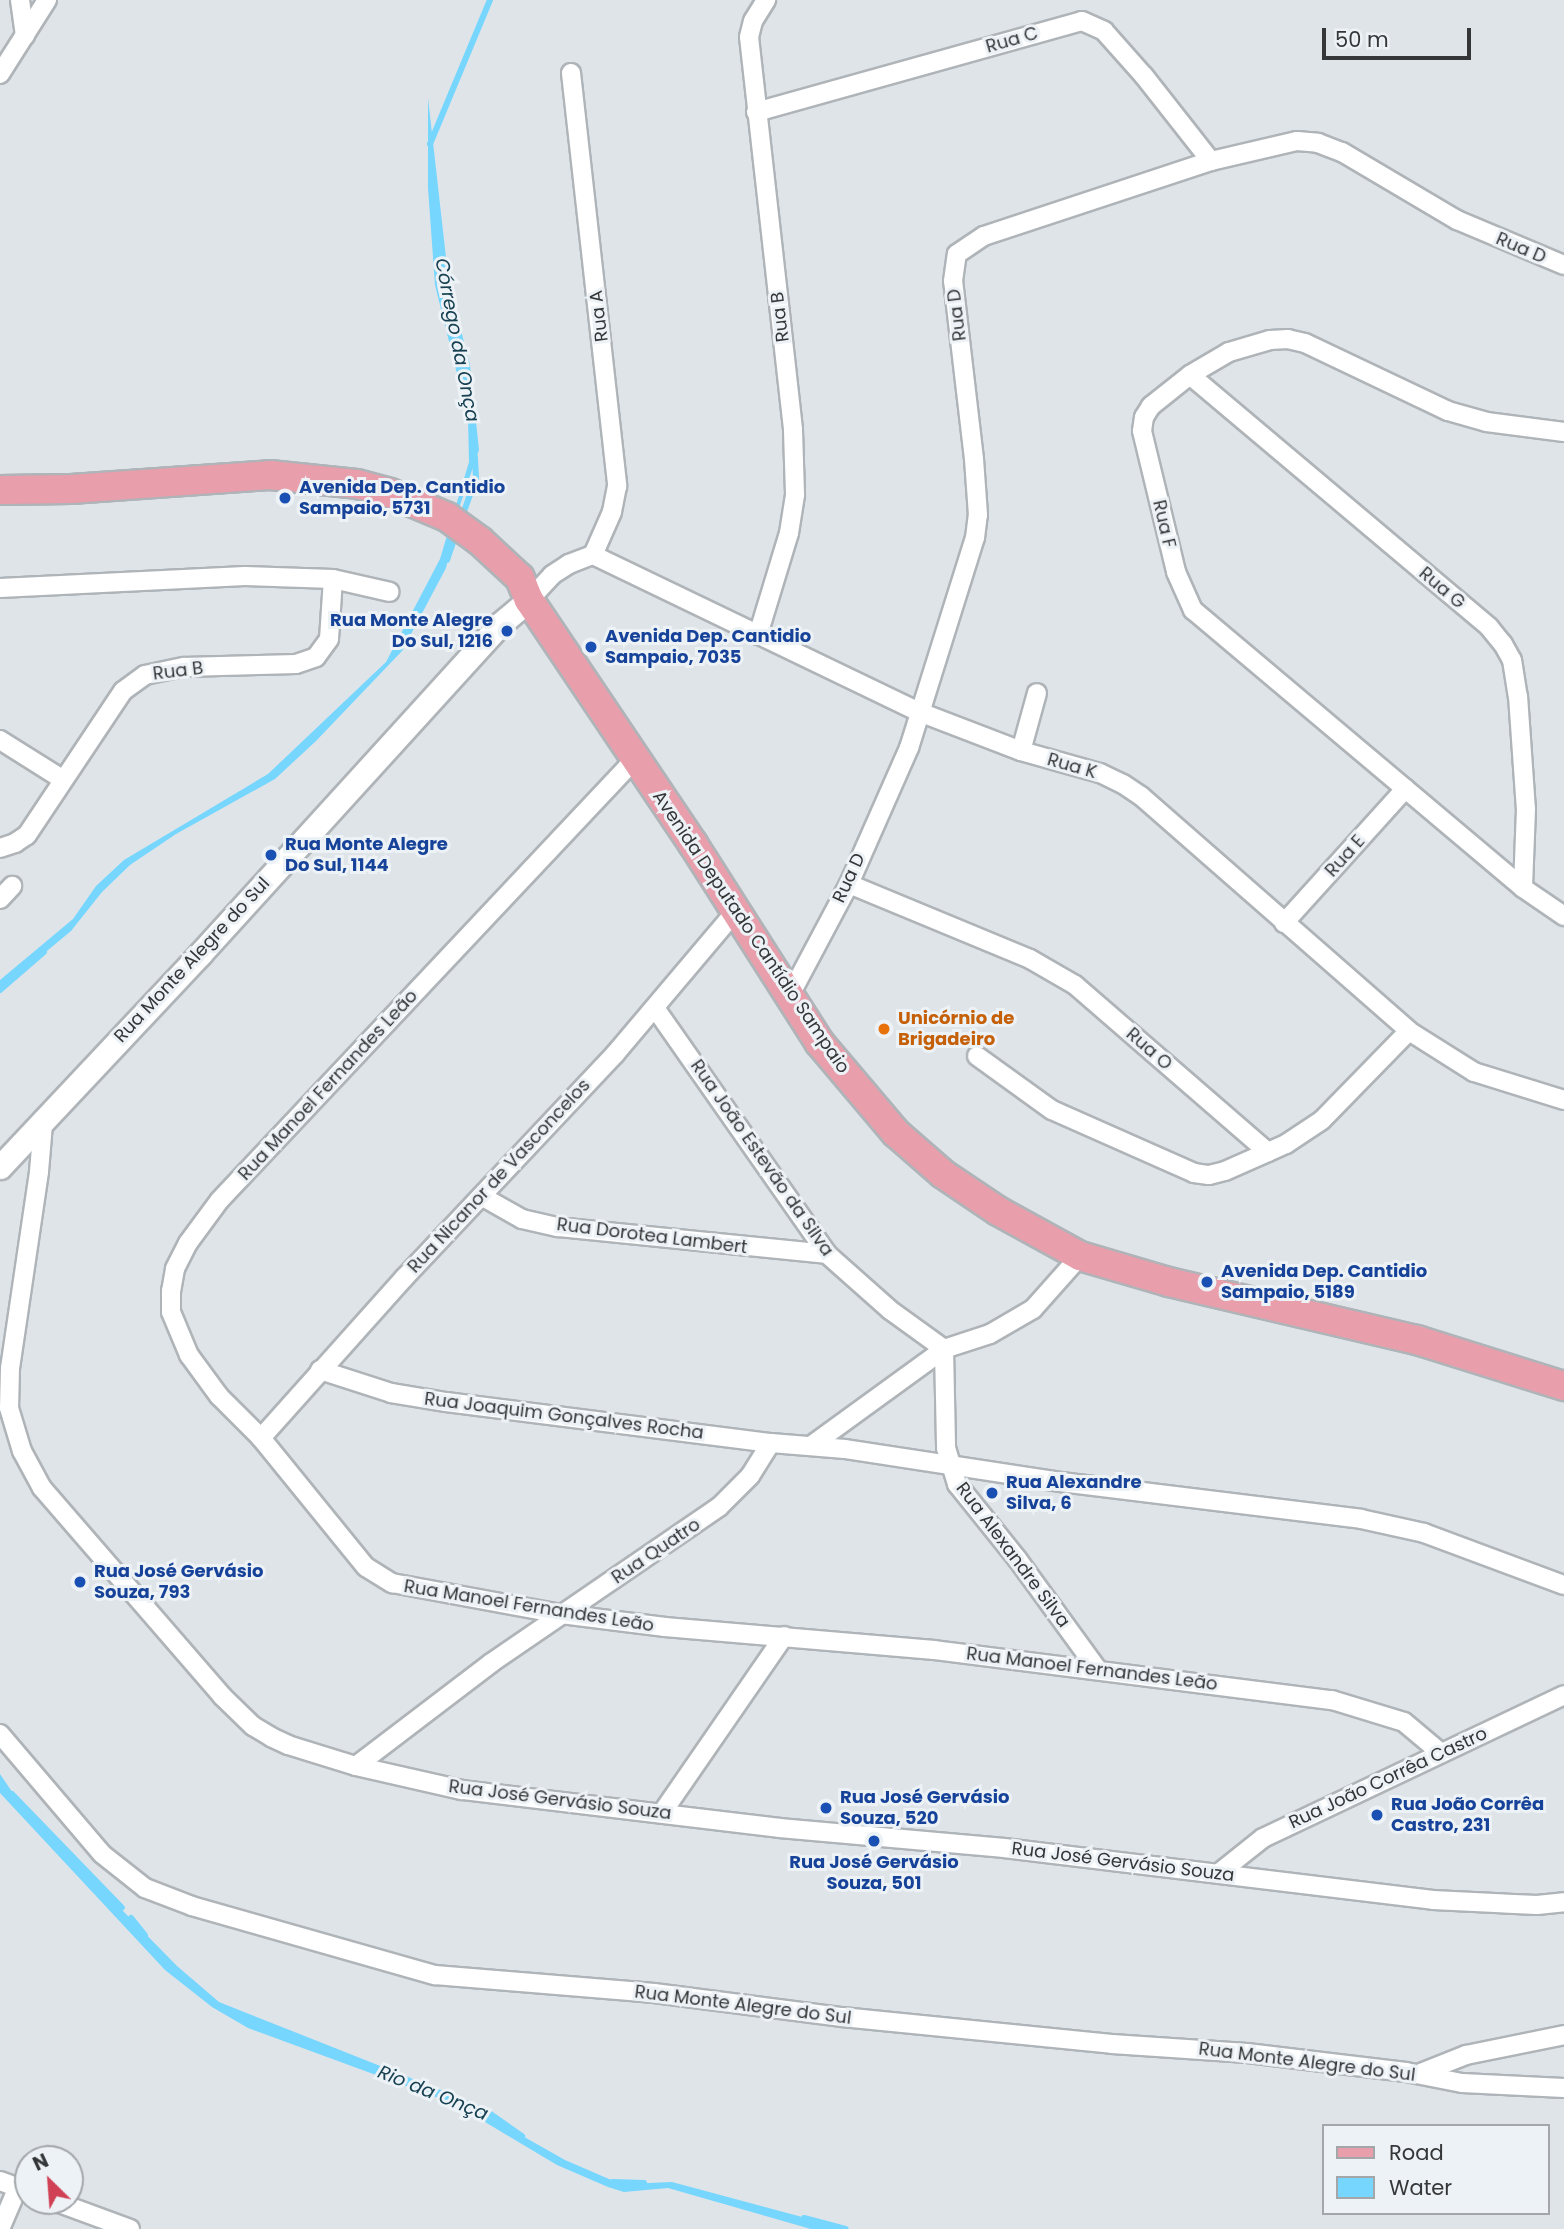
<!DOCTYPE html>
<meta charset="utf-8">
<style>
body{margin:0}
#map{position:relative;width:1564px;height:2229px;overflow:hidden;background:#dfe4e9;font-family:Poppins,sans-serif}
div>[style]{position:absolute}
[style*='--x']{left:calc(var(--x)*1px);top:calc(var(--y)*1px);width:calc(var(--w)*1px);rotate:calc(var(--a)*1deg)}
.water>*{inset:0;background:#76d6fe}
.stream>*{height:6px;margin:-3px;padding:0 3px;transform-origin:3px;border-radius:3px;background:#76d6fe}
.roads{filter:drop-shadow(2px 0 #afb4b8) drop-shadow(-2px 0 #afb4b8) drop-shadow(0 2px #afb4b8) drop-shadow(0 -2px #afb4b8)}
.minor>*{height:18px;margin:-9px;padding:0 9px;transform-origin:9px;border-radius:9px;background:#fff}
.tertiary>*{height:23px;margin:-11.5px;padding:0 11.5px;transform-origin:11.5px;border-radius:11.5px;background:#fff}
.primary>*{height:28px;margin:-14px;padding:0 14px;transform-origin:14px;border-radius:14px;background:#e89eab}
.dots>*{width:19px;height:19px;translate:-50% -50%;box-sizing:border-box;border:4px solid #edf2f6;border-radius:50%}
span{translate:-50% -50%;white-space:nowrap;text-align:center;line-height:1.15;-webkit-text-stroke:6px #edf2f6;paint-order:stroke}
.street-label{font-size:18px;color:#343637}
.transit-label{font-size:18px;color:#164399;font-weight:700}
.left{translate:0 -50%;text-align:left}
.right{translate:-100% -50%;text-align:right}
.food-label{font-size:18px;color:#c56008;font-weight:700}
.water-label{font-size:19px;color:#174152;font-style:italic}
.legend{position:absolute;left:1322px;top:2124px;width:228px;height:91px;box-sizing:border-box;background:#edf2f6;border:2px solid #a3a7aa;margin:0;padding:9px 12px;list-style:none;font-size:21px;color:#343637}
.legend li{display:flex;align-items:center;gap:14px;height:35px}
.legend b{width:35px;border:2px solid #a3a7aa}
.north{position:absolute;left:14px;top:2145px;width:70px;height:70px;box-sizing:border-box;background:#edf2f6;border:2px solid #a3a7aa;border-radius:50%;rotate:335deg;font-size:19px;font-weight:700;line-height:28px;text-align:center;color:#343637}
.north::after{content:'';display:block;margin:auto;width:24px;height:32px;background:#d14155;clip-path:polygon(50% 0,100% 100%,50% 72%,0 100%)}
.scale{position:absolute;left:1322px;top:28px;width:149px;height:32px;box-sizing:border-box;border:4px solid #343637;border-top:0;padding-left:9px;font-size:21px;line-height:24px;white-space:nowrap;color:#343637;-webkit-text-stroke:5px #edf2f6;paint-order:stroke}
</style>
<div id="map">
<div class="water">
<div style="clip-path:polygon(428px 98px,449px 284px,470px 365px,479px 450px,459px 508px,446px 568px,402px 651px,316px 741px,275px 779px,176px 834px,130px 865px,102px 892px,71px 931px,0 990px,0 980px,73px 919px,96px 886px,124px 860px,268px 774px,386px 662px,440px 559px,469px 462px,468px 418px,435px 285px,428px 188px)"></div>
<div style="clip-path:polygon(0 1774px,25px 1811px,177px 1966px,219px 2002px,471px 2102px,489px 2117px,565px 2160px,609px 2179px,626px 2184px,672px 2182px,847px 2229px,811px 2229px,668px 2188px,624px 2192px,608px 2187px,557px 2165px,455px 2104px,248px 2028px,212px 2007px,165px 1970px,0 1793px)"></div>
</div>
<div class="stream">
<div style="--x:430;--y:144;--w:156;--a:-67.4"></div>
<div style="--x:462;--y:517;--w:41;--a:-70.3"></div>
<div style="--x:476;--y:478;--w:21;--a:-93"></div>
<div style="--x:447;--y:560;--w:28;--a:-71"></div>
<div style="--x:0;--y:990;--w:58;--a:-40.8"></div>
<div style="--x:12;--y:1794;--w:158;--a:46"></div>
<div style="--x:131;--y:1918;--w:22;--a:51"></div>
<div style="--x:472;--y:2106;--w:15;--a:20"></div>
<div style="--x:486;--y:2111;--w:44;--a:34.8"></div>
<div style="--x:613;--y:2182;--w:31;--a:2"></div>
<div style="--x:804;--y:2218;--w:43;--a:14.7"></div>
</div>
<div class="roads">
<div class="minor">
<div style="--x:20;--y:0;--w:36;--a:82"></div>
<div style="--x:571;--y:73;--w:416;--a:83.6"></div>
<div style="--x:617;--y:486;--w:26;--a:101"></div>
<div style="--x:612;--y:512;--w:47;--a:113.8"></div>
<div style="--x:0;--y:74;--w:88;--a:-57.6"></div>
<div style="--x:756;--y:112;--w:338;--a:-15.6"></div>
<div style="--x:1082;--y:21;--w:24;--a:24"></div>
<div style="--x:1104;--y:31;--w:60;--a:48.4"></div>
<div style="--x:1144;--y:76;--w:108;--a:51.8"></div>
<div style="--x:1190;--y:375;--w:391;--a:40.1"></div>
<div style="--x:1489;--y:627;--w:22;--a:51"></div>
<div style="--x:1503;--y:644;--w:18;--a:61"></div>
<div style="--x:1512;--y:660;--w:36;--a:81"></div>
<div style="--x:1518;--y:696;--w:113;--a:86"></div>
<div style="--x:1526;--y:809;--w:79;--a:92.2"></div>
<div style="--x:1564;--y:432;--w:78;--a:-172.6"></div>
<div style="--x:1487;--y:422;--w:41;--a:-164.2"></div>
<div style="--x:1448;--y:411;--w:158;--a:-154.6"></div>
<div style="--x:1305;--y:343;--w:17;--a:-167"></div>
<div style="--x:1288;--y:339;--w:18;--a:177"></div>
<div style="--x:1270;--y:340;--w:43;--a:163.7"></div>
<div style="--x:1229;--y:352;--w:45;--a:149.5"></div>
<div style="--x:1190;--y:375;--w:50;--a:141.5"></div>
<div style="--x:1151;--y:406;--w:13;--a:122"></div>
<div style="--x:1144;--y:417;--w:14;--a:98"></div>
<div style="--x:1142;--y:431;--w:145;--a:76.4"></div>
<div style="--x:1176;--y:572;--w:42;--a:65.9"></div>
<div style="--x:1193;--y:610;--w:431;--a:40.1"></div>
<div style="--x:1523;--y:888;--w:50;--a:34.3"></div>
<div style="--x:0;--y:588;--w:245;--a:-2.8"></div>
<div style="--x:245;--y:576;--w:88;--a:2"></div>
<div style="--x:333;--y:579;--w:58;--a:12.8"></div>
<div style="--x:529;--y:600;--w:34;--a:-47"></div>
<div style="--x:552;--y:575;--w:20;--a:-33"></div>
<div style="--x:569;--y:564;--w:26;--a:-21"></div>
<div style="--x:593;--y:555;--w:365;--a:25.7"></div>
<div style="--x:922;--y:713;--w:106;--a:21"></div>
<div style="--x:1021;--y:751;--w:82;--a:15.6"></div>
<div style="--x:1100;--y:773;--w:25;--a:26"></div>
<div style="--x:1123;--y:784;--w:22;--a:34"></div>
<div style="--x:1141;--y:796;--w:356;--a:41.2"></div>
<div style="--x:1409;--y:1031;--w:77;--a:32.2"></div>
<div style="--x:1474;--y:1072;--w:94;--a:17.3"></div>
<div style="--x:758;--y:635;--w:107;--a:-73.1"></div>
<div style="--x:789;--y:533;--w:39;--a:-81"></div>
<div style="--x:795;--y:494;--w:65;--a:-91.8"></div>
<div style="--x:793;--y:429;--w:394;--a:-96.4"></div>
<div style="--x:749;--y:37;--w:16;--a:-76"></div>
<div style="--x:753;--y:21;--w:25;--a:-58"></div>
<div style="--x:0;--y:740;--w:73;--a:32.2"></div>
<div style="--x:1021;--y:751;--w:60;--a:-74.6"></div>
<div style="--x:636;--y:758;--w:608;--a:133.27"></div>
<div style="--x:219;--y:1201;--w:52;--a:126.4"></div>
<div style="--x:188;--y:1243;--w:29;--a:117"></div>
<div style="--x:175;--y:1269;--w:22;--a:100"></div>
<div style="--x:171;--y:1291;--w:21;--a:90"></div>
<div style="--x:171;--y:1312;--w:47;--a:67.3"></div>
<div style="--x:189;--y:1355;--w:51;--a:53.8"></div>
<div style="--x:219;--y:1396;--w:59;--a:45"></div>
<div style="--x:261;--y:1438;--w:166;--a:50.9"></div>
<div style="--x:366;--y:1567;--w:31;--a:32"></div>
<div style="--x:392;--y:1583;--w:172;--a:10.4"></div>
<div style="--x:561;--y:1614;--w:105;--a:7.1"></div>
<div style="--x:665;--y:1627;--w:270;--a:4.9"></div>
<div style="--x:934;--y:1650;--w:401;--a:7.2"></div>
<div style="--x:1332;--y:1700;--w:75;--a:17"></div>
<div style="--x:1404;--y:1722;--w:48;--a:40"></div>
<div style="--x:0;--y:848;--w:16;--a:-18"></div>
<div style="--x:15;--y:843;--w:14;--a:-34"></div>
<div style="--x:27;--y:835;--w:173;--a:-56.3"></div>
<div style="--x:123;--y:691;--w:27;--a:-36"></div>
<div style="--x:145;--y:675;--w:40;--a:-12"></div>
<div style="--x:184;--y:667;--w:112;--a:-1.5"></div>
<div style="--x:296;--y:664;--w:21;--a:-19"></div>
<div style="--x:316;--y:657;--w:22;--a:-54"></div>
<div style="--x:329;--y:639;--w:60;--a:-86.2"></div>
<div style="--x:849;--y:884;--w:196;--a:22.5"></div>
<div style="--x:1030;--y:959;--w:52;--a:30"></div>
<div style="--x:1075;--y:985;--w:255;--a:40.9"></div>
<div style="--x:1268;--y:1152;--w:20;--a:-24"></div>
<div style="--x:1286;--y:1144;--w:43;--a:-33.7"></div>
<div style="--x:1322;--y:1120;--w:124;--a:-45.7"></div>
<div style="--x:0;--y:899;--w:18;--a:-47"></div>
<div style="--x:1284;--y:923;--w:181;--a:-47.9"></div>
<div style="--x:790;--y:995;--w:126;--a:-62"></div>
<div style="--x:849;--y:884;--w:149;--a:-66.2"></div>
<div style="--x:909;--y:748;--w:220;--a:-72.6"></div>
<div style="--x:975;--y:538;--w:23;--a:-83"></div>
<div style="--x:978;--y:515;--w:56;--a:-94.1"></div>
<div style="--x:974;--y:459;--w:179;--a:-96.7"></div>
<div style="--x:953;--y:281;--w:27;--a:-82"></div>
<div style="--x:957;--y:254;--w:32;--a:-34"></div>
<div style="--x:984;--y:236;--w:239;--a:-18.3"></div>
<div style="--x:1211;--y:161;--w:88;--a:-13.1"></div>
<div style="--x:1297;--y:141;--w:21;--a:5"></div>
<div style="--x:1318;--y:143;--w:26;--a:21"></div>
<div style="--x:1342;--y:152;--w:134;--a:30.6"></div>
<div style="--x:1457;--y:220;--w:116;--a:22.8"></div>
<div style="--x:655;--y:1008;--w:300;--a:55"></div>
<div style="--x:827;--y:1254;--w:84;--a:41.6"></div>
<div style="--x:890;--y:1310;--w:67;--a:35.8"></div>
<div style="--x:977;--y:1056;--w:92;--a:35.8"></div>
<div style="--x:1052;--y:1110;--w:155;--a:23.9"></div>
<div style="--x:1194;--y:1173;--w:15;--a:8"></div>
<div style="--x:1209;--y:1175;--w:16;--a:-14"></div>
<div style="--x:1225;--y:1171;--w:47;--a:-23.8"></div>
<div style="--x:43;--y:1124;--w:48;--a:94.8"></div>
<div style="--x:39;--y:1172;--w:198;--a:98.4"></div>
<div style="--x:10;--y:1368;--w:40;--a:91.4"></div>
<div style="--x:9;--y:1408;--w:45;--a:73.2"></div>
<div style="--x:22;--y:1451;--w:42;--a:61.6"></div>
<div style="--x:42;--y:1488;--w:275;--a:49.1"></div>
<div style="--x:222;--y:1696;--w:43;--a:44.1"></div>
<div style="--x:253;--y:1726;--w:21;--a:31"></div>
<div style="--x:271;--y:1737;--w:19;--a:25"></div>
<div style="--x:288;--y:1745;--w:71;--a:17.2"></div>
<div style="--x:356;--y:1766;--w:109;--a:12.8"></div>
<div style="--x:462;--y:1790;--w:320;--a:6.8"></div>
<div style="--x:780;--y:1828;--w:225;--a:5.1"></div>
<div style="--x:1004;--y:1848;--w:432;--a:6.9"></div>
<div style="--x:1433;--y:1900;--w:104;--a:2.8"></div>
<div style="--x:1537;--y:1905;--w:27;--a:-6"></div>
<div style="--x:483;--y:1197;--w:45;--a:29.4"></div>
<div style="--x:522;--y:1219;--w:37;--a:13"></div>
<div style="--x:558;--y:1227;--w:270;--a:5.7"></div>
<div style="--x:944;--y:1349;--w:99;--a:88.8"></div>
<div style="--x:946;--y:1448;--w:38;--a:73"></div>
<div style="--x:957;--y:1484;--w:97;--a:51.2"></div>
<div style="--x:1018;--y:1560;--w:136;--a:54"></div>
<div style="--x:320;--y:1370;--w:75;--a:17.9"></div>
<div style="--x:391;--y:1393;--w:56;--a:9.3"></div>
<div style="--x:446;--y:1402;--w:328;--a:7.2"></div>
<div style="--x:771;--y:1443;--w:74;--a:4.6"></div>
<div style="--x:845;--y:1449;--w:219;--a:8.7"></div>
<div style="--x:1061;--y:1482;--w:302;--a:7"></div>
<div style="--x:1361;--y:1519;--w:65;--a:12.5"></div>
<div style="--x:1424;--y:1533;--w:149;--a:20.4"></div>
<div style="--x:261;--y:1438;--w:215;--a:-48.2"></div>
<div style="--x:404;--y:1278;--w:308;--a:-46.7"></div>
<div style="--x:615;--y:1054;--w:186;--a:-49.8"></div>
<div style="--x:812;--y:1445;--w:163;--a:-36"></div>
<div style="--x:944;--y:1349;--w:48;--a:-18.1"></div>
<div style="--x:990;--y:1334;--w:50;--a:-30.2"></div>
<div style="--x:1033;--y:1309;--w:71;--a:-48.4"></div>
<div style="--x:0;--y:1734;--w:157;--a:49.6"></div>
<div style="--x:102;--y:1854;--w:55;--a:38.3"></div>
<div style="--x:145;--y:1888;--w:50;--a:21"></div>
<div style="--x:192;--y:1906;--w:253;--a:15.9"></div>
<div style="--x:435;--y:1975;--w:220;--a:4.7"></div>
<div style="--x:654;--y:1993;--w:190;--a:7.3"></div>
<div style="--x:842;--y:2017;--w:271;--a:5.7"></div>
<div style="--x:1112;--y:2044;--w:135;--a:3.8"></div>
<div style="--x:1247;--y:2053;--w:160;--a:6.8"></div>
<div style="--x:1406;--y:2072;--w:57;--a:11.1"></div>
<div style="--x:1462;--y:2083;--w:102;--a:2.8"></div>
<div style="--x:356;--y:1766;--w:170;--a:-37.3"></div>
<div style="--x:491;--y:1663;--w:276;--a:-34.4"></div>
<div style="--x:719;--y:1507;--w:44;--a:-45"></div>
<div style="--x:750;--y:1476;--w:39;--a:-58"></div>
<div style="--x:662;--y:1813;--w:215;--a:-55.4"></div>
<div style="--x:1219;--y:1873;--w:56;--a:-38.5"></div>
<div style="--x:1263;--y:1838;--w:333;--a:-25.4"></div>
<div style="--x:1418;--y:2074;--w:52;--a:-21.6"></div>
<div style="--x:1466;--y:2055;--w:100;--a:-11.5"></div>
<div style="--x:0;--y:2181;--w:30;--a:20"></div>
<div style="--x:54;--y:2201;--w:81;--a:20.2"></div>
<div style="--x:0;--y:2229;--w:46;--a:-66.8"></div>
</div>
<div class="tertiary">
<div style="--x:0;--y:1167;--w:292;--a:-46.8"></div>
<div style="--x:200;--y:954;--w:445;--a:-47.7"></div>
<div style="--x:499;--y:625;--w:39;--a:-40"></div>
</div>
<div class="primary">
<div style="--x:0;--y:490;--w:71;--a:-0.8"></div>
<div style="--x:71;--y:489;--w:199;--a:-4"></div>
<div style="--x:270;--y:475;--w:87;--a:5.9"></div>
<div style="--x:357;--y:484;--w:34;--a:15"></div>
<div style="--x:390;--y:493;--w:62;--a:22.8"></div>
<div style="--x:447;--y:517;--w:41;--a:36"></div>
<div style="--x:480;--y:541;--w:54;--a:42.8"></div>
<div style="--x:520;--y:578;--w:24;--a:68"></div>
<div style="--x:529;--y:600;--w:294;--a:56.1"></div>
<div style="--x:693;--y:844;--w:235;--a:57.5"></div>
<div style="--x:819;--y:1042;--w:119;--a:49.8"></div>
<div style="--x:896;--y:1133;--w:62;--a:41.1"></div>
<div style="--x:943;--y:1174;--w:66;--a:33.9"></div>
<div style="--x:998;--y:1211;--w:94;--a:28.8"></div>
<div style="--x:1080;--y:1256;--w:93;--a:16.3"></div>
<div style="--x:1169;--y:1282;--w:255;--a:13.2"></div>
<div style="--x:1417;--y:1340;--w:154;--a:17.4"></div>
</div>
</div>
<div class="dots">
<div style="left:285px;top:498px;background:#1a4fb4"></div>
<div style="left:507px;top:631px;background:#1a4fb4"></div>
<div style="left:591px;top:647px;background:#1a4fb4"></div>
<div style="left:271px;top:855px;background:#1a4fb4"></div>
<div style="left:884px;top:1029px;background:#e8710a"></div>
<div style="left:1207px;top:1282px;background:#1a4fb4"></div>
<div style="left:992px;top:1493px;background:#1a4fb4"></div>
<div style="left:80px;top:1582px;background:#1a4fb4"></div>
<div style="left:826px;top:1808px;background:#1a4fb4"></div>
<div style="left:1377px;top:1815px;background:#1a4fb4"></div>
<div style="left:874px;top:1841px;background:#1a4fb4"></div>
</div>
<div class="street-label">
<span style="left:1012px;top:40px;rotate:-16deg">Rua C</span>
<span style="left:1521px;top:248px;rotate:23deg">Rua D</span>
<span style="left:957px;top:315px;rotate:-97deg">Rua D</span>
<span style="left:599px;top:316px;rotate:-97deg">Rua A</span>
<span style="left:780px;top:317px;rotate:-97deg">Rua B</span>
<span style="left:1164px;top:524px;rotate:77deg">Rua F</span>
<span style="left:1442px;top:588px;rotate:40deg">Rua G</span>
<span style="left:178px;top:671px;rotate:-7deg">Rua B</span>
<span style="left:1072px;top:766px;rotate:16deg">Rua K</span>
<span style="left:1345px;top:856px;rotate:-48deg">Rua E</span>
<span style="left:849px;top:878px;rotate:-65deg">Rua D</span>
<span style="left:751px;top:932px;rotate:56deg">Avenida Deputado Cantídio Sampaio</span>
<span style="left:192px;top:960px;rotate:-47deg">Rua Monte Alegre do Sul</span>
<span style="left:1149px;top:1049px;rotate:41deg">Rua O</span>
<span style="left:328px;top:1085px;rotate:-47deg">Rua Manoel Fernandes Leão</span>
<span style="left:762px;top:1158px;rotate:55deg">Rua João Estevão da Silva</span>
<span style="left:499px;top:1176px;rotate:-47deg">Rua Nicanor de Vasconcelos</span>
<span style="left:652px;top:1236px;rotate:7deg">Rua Dorotea Lambert</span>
<span style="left:564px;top:1416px;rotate:7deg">Rua Joaquim Gonçalves Rocha</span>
<span style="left:656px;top:1551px;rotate:-34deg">Rua Quatro</span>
<span style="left:1013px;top:1555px;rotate:53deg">Rua Alexandre Silva</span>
<span style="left:529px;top:1606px;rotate:9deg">Rua Manoel Fernandes Leão</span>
<span style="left:1092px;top:1669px;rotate:7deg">Rua Manoel Fernandes Leão</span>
<span style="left:1388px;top:1778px;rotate:-25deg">Rua João Corrêa Castro</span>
<span style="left:560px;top:1800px;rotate:7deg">Rua José Gervásio Souza</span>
<span style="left:1123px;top:1862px;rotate:7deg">Rua José Gervásio Souza</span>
<span style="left:743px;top:2005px;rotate:7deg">Rua Monte Alegre do Sul</span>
<span style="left:1307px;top:2062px;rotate:7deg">Rua Monte Alegre do Sul</span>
</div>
<div class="transit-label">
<span class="left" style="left:299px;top:498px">Avenida Dep. Cantidio<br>Sampaio, 5731</span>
<span class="right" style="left:493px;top:631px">Rua Monte Alegre<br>Do Sul, 1216</span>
<span class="left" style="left:605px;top:647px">Avenida Dep. Cantidio<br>Sampaio, 7035</span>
<span class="left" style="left:285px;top:855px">Rua Monte Alegre<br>Do Sul, 1144</span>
<span class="left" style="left:1221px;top:1282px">Avenida Dep. Cantidio<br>Sampaio, 5189</span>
<span class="left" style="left:1006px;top:1493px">Rua Alexandre<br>Silva, 6</span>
<span class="left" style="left:94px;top:1582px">Rua José Gervásio<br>Souza, 793</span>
<span class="left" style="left:840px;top:1808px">Rua José Gervásio<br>Souza, 520</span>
<span class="left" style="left:1391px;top:1815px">Rua João Corrêa<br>Castro, 231</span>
<span style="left:874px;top:1873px">Rua José Gervásio<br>Souza, 501</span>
</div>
<div class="food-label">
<span class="left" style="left:898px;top:1029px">Unicórnio de<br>Brigadeiro</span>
</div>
<div class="water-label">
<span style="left:457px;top:340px;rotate:79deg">Córrego da Onça</span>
<span style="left:433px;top:2093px;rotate:22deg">Rio da Onça</span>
</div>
<ul class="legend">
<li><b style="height:9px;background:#e89eab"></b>Road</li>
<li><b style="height:19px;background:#76d6fe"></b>Water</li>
</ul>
<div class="north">N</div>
<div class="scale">50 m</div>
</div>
